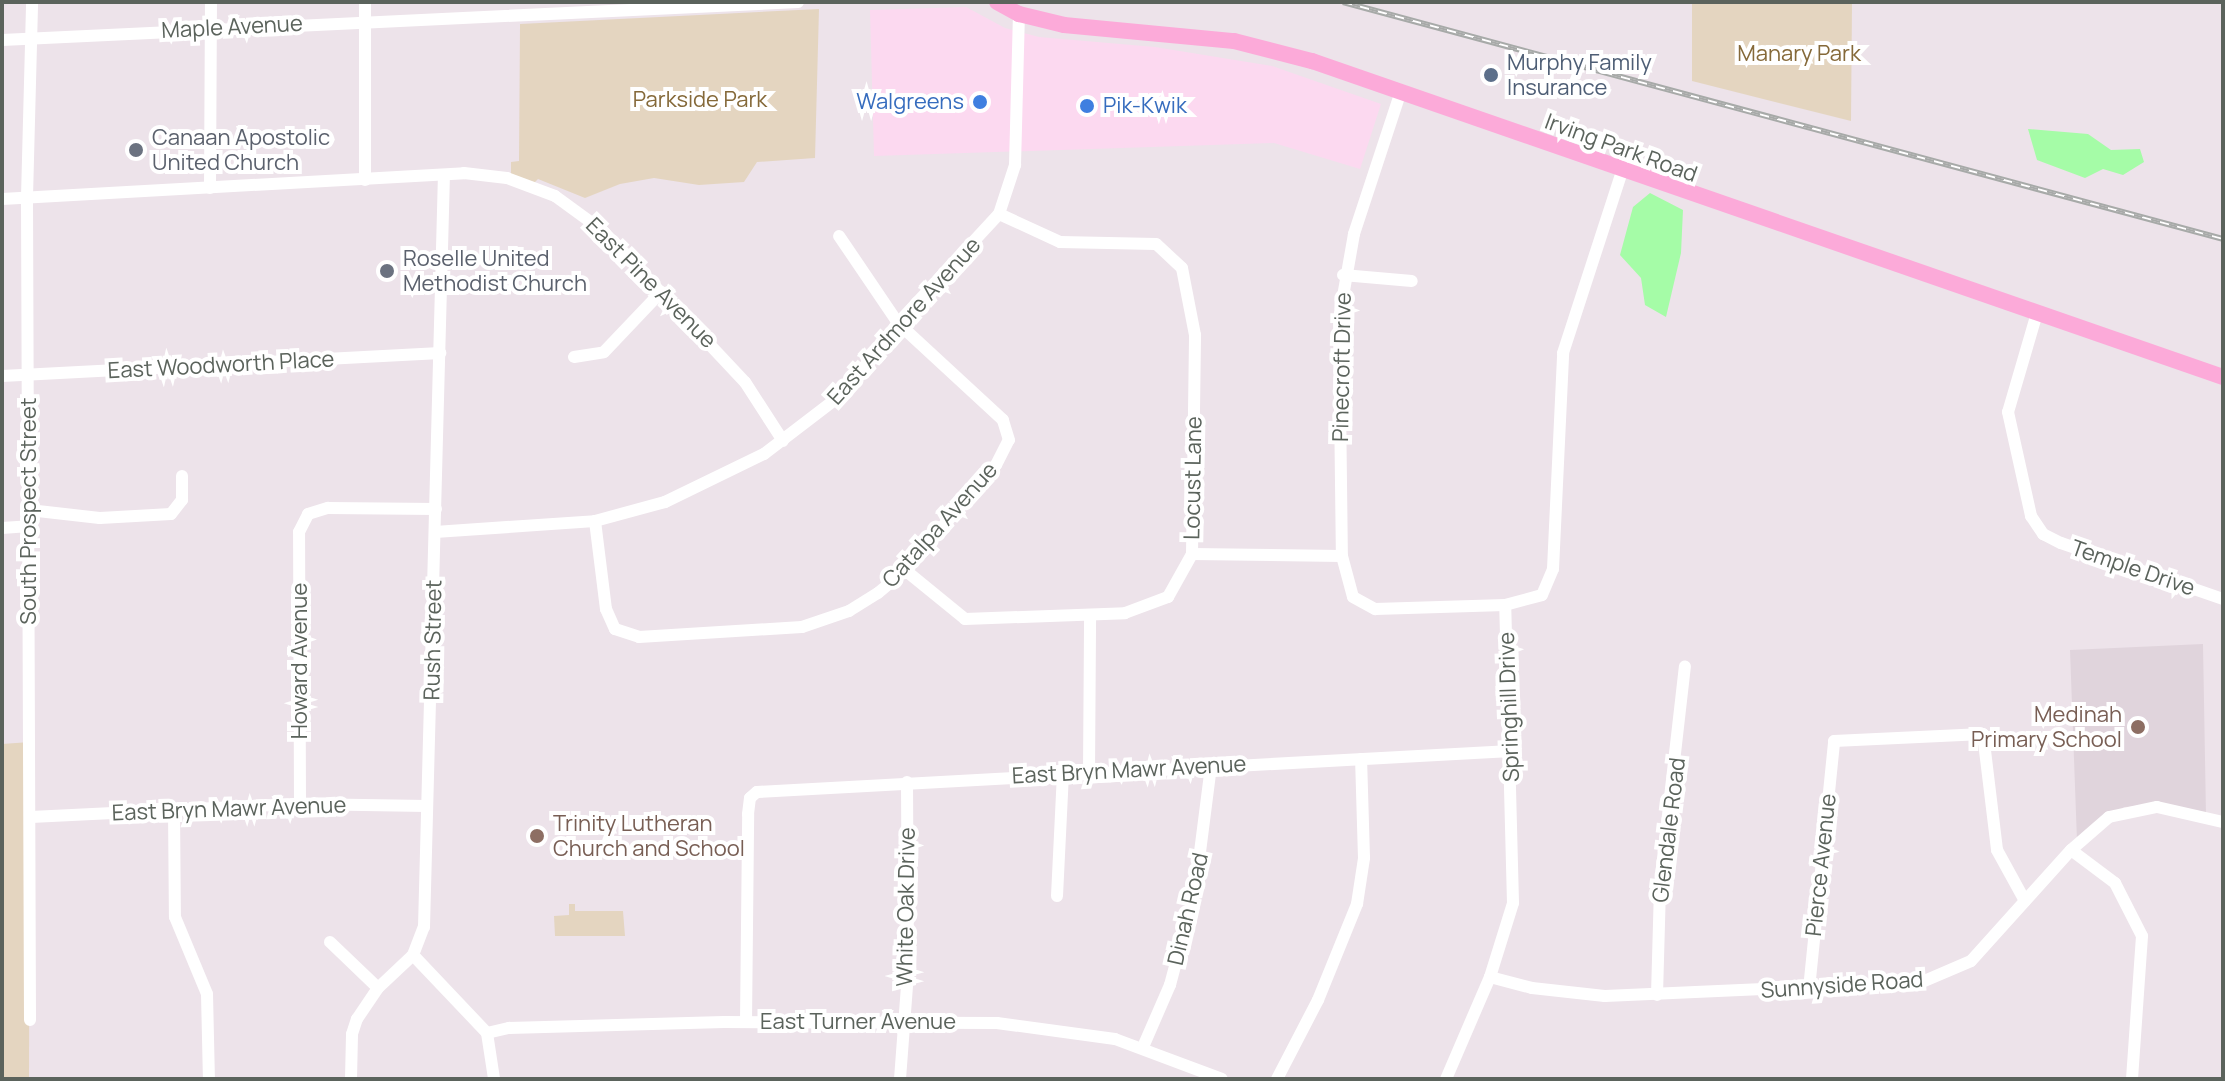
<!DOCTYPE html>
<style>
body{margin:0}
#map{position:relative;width:2225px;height:1081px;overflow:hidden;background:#ede3ea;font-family:Manrope,sans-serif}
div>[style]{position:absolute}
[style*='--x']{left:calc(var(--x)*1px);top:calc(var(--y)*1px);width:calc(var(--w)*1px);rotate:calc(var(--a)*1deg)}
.commercial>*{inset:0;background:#fcd9f0}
.education>*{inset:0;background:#e0d4dc}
.green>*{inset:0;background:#e4d5c0}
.water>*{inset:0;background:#a5fca7}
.minor>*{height:12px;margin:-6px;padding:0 6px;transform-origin:6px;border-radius:6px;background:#fff}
.major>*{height:16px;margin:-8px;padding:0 8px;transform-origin:8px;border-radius:8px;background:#fcaad9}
.rail>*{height:6px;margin-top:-3px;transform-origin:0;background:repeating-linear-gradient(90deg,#fff 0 9px,#a7aaa8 0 18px);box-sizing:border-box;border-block:2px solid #a7aaa8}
.dots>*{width:22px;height:22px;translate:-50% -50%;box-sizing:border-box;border:4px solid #fff;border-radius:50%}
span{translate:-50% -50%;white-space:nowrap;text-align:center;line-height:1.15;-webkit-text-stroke:8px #fff;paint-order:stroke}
.street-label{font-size:22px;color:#5b635c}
.park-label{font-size:22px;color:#856939}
.service-label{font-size:22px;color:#4e5e75}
.left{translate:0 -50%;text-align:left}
.shop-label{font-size:22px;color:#366cbe}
.right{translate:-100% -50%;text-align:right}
.worship-label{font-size:22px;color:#5b616d}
.education-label{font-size:22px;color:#785e54}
.frame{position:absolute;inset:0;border:4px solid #5b635c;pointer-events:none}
</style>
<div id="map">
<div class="commercial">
<div style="clip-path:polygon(966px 7px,1005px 28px,1039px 37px,1155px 47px,1272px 66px,1381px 104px,1360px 169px,1274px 143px,874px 156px,870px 10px)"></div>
</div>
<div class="education">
<div style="clip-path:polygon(2203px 644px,2206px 815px,2161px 805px,2124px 807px,2077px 841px,2070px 650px)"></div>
</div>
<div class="green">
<div style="clip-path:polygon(1692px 2px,1852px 2px,1851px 121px,1692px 81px)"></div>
<div style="clip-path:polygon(819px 9px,815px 158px,757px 162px,744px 182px,699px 185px,654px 178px,620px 184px,585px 198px,538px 179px,533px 184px,511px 177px,511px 162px,519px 161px,520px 24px)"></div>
<div style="clip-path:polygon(30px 742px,29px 1079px,2px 1079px,2px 744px)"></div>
<div style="clip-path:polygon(569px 904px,575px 904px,575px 911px,623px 911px,625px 936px,555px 936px,554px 916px,569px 915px)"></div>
</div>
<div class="water">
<div style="clip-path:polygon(2028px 129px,2088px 134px,2111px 150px,2140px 149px,2144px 162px,2123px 175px,2103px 169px,2085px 178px,2037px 160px)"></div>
<div style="clip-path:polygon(1650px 193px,1683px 210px,1681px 253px,1666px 317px,1645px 305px,1641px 278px,1620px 255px,1633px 207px)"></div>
</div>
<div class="minor">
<div style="--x:365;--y:2;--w:178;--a:90"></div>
<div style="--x:2;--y:40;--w:797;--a:-2.73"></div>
<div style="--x:1401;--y:91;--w:151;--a:108.2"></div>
<div style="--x:1354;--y:234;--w:86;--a:100"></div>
<div style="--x:1339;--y:319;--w:237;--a:89.3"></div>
<div style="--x:1342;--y:556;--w:42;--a:75"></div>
<div style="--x:1353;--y:597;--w:25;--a:29"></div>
<div style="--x:1375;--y:609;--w:130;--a:-1.8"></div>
<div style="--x:1505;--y:605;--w:38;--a:-15"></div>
<div style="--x:1542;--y:595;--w:28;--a:-67"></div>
<div style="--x:1553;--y:569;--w:216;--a:-87.3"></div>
<div style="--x:1563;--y:353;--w:191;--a:-72"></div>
<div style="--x:210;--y:188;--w:186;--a:-89.7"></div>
<div style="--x:2;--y:199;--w:463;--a:-3.2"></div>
<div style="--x:464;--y:173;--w:43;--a:6.6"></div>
<div style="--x:507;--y:178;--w:51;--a:20.6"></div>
<div style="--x:555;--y:196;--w:59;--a:36.1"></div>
<div style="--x:603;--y:231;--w:207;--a:46.8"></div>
<div style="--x:745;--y:382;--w:70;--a:57.2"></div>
<div style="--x:1343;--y:275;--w:69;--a:5"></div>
<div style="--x:2037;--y:313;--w:103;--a:106.3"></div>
<div style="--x:2008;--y:412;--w:107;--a:77.5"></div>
<div style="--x:2031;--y:516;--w:22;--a:56"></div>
<div style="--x:2043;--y:534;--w:20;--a:27"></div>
<div style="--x:2061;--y:543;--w:171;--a:19.1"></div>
<div style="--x:574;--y:357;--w:30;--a:-9"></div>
<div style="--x:604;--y:352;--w:83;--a:-46.5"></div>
<div style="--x:2;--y:376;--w:439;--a:-3"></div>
<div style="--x:29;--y:510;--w:71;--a:6.4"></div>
<div style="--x:100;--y:518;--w:71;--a:-3.2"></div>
<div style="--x:171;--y:514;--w:18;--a:-52"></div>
<div style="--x:182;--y:500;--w:24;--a:-90"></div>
<div style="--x:595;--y:521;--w:89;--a:82.9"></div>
<div style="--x:606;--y:609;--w:22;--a:66"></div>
<div style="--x:615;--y:629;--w:25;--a:18"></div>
<div style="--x:639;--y:637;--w:163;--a:-3.5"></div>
<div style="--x:802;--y:627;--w:50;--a:-18.8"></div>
<div style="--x:849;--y:611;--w:34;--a:-32"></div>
<div style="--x:878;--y:593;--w:35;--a:-40"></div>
<div style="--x:905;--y:570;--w:139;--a:-49.1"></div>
<div style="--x:996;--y:465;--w:28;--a:-63"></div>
<div style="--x:1009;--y:440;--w:21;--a:-107"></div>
<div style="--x:1003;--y:420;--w:143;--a:-137.3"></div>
<div style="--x:898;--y:323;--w:105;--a:-124.1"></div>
<div style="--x:2;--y:528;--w:27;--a:-4"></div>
<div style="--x:435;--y:532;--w:160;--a:-3.9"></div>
<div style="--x:595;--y:521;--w:73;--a:-15.2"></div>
<div style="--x:665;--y:502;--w:110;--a:-25.9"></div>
<div style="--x:764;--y:454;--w:102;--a:-37.4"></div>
<div style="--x:845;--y:392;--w:87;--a:-52.5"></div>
<div style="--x:898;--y:323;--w:149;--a:-47.2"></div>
<div style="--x:999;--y:214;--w:52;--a:-71.9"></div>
<div style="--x:1015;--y:165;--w:151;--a:-88.5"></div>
<div style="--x:1192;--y:554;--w:150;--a:0.8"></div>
<div style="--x:905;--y:570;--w:77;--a:39.2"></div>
<div style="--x:965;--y:619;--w:160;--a:-2.1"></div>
<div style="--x:1125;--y:613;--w:46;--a:-20.4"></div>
<div style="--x:1168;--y:597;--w:49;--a:-60.8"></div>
<div style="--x:1192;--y:554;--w:219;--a:-89.2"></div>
<div style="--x:1195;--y:335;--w:68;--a:-101"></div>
<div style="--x:1182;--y:268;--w:35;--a:-137"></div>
<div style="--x:1156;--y:244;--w:96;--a:-178.8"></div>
<div style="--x:1060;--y:242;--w:67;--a:-155.3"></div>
<div style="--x:1089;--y:772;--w:157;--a:-89.6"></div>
<div style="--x:300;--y:804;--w:272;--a:-90.2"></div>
<div style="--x:299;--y:532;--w:20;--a:-63"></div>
<div style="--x:308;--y:514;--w:21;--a:-17"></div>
<div style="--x:328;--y:508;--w:108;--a:0.5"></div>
<div style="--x:174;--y:810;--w:107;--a:89.5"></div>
<div style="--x:175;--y:917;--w:83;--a:67.4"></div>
<div style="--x:207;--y:994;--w:85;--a:88.7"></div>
<div style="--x:31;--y:817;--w:269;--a:-2.8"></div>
<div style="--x:300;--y:804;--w:127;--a:0.9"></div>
<div style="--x:2071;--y:850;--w:55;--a:36.9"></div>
<div style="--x:2115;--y:883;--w:59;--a:63"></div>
<div style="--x:2142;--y:936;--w:143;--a:94"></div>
<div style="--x:1057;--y:896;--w:122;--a:-87.2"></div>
<div style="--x:330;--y:942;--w:66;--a:43.8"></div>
<div style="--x:413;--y:955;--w:108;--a:46.5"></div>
<div style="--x:487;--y:1033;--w:47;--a:81.3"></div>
<div style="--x:1490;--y:977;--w:43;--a:14.7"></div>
<div style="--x:1532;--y:988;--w:73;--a:6.3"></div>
<div style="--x:1605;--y:996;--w:317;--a:-2.5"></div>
<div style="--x:1922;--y:982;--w:53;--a:-23.2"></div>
<div style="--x:1971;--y:961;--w:149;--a:-48"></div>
<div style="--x:2071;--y:850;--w:50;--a:-41"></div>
<div style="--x:2109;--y:817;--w:49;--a:-11.8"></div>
<div style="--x:2157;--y:807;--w:68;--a:12.8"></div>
<div style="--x:1809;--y:989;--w:249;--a:-84.2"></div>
<div style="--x:1834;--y:741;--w:149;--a:-2.7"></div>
<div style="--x:1983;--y:734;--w:117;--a:83.1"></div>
<div style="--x:1997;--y:850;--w:58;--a:61.2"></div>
<div style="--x:1657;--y:995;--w:110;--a:-88.4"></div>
<div style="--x:1660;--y:885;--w:220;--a:-83.5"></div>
<div style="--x:30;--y:1020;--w:823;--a:-90.21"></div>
<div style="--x:27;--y:197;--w:195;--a:-88.5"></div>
<div style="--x:746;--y:1022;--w:208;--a:-89.4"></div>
<div style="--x:748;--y:814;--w:16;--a:-83"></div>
<div style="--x:750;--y:798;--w:9;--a:-41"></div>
<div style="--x:757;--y:792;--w:755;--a:-3.11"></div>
<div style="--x:487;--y:1033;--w:23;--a:-13"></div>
<div style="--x:509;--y:1028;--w:215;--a:-1.6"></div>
<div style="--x:724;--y:1022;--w:273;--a:0.2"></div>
<div style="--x:997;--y:1023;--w:119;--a:7.7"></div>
<div style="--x:1115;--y:1039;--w:114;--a:20.5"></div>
<div style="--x:1143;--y:1047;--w:68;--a:-66.5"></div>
<div style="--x:1170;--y:985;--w:97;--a:-75.1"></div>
<div style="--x:1195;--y:891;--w:126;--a:-82.7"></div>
<div style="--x:351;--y:1079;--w:45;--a:-88.7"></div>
<div style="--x:352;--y:1034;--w:16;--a:-72"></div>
<div style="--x:357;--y:1019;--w:37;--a:-56"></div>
<div style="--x:378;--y:988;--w:48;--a:-43.3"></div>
<div style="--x:413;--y:955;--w:30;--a:-69"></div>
<div style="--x:424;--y:927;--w:752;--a:-88.48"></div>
<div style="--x:900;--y:1079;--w:106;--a:-85.7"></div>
<div style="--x:908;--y:973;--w:191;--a:-90.3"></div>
<div style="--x:1277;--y:1079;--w:89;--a:-62.6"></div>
<div style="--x:1318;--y:1000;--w:104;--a:-67.9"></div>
<div style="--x:1357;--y:904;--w:47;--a:-81.3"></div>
<div style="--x:1364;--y:858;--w:99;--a:-91.7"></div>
<div style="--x:1446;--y:1079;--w:111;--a:-66.7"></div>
<div style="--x:1490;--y:977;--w:77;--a:-72.7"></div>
<div style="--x:1513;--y:903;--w:298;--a:-91.5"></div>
</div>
<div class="major">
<div style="--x:997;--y:2;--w:25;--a:29"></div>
<div style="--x:1019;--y:14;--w:46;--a:13.7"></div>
<div style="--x:1064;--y:25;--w:171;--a:5.4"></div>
<div style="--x:1234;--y:41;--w:81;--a:14.4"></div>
<div style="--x:1312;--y:61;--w:964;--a:19.13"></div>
</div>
<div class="rail">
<div style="--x:1343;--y:2;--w:911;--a:15.07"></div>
</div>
<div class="dots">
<div style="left:1491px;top:75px;background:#5c6f8a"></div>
<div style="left:980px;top:102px;background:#3f7fe0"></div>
<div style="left:1087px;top:106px;background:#3f7fe0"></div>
<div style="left:136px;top:150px;background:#6b7280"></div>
<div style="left:387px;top:271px;background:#6b7280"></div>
<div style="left:2138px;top:727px;background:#8d6e63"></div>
<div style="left:537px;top:836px;background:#8d6e63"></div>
</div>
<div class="street-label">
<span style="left:232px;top:27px;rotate:-3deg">Maple Avenue</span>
<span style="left:1621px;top:148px;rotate:20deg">Irving Park Road</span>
<span style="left:651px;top:283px;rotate:45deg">East Pine Avenue</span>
<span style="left:904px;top:321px;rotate:-48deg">East Ardmore Avenue</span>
<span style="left:221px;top:365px;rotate:-3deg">East Woodworth Place</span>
<span style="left:1342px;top:367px;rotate:-89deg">Pinecroft Drive</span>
<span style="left:1193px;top:478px;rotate:-89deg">Locust Lane</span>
<span style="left:29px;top:511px;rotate:-90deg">South Prospect Street</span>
<span style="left:940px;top:525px;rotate:-48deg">Catalpa Avenue</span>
<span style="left:2133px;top:568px;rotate:19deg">Temple Drive</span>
<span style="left:433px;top:640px;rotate:-89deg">Rush Street</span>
<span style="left:300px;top:661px;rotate:-90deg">Howard Avenue</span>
<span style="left:1509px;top:707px;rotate:-92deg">Springhill Drive</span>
<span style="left:1129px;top:770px;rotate:-3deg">East Bryn Mawr Avenue</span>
<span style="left:229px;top:809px;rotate:-2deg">East Bryn Mawr Avenue</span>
<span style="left:1669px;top:830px;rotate:-83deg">Glendale Road</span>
<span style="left:1821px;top:865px;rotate:-84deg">Pierce Avenue</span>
<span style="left:906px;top:907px;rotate:-89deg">White Oak Drive</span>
<span style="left:1188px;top:909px;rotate:-77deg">Dinah Road</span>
<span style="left:1842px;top:985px;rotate:-4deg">Sunnyside Road</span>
<span style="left:858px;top:1022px">East Turner Avenue</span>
</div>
<div class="park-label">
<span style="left:1799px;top:54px">Manary Park</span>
<span style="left:700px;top:100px">Parkside Park</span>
</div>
<div class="service-label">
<span class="left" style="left:1507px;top:75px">Murphy Family<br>Insurance</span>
</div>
<div class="shop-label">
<span class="right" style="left:964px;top:102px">Walgreens</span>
<span class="left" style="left:1103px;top:106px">Pik-Kwik</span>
</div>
<div class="worship-label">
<span class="left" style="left:152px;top:150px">Canaan Apostolic<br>United Church</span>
<span class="left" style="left:403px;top:271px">Roselle United<br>Methodist Church</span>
</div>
<div class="education-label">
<span class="right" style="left:2122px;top:727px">Medinah<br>Primary School</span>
<span class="left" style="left:553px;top:836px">Trinity Lutheran<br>Church and School</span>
</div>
<div class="frame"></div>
</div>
